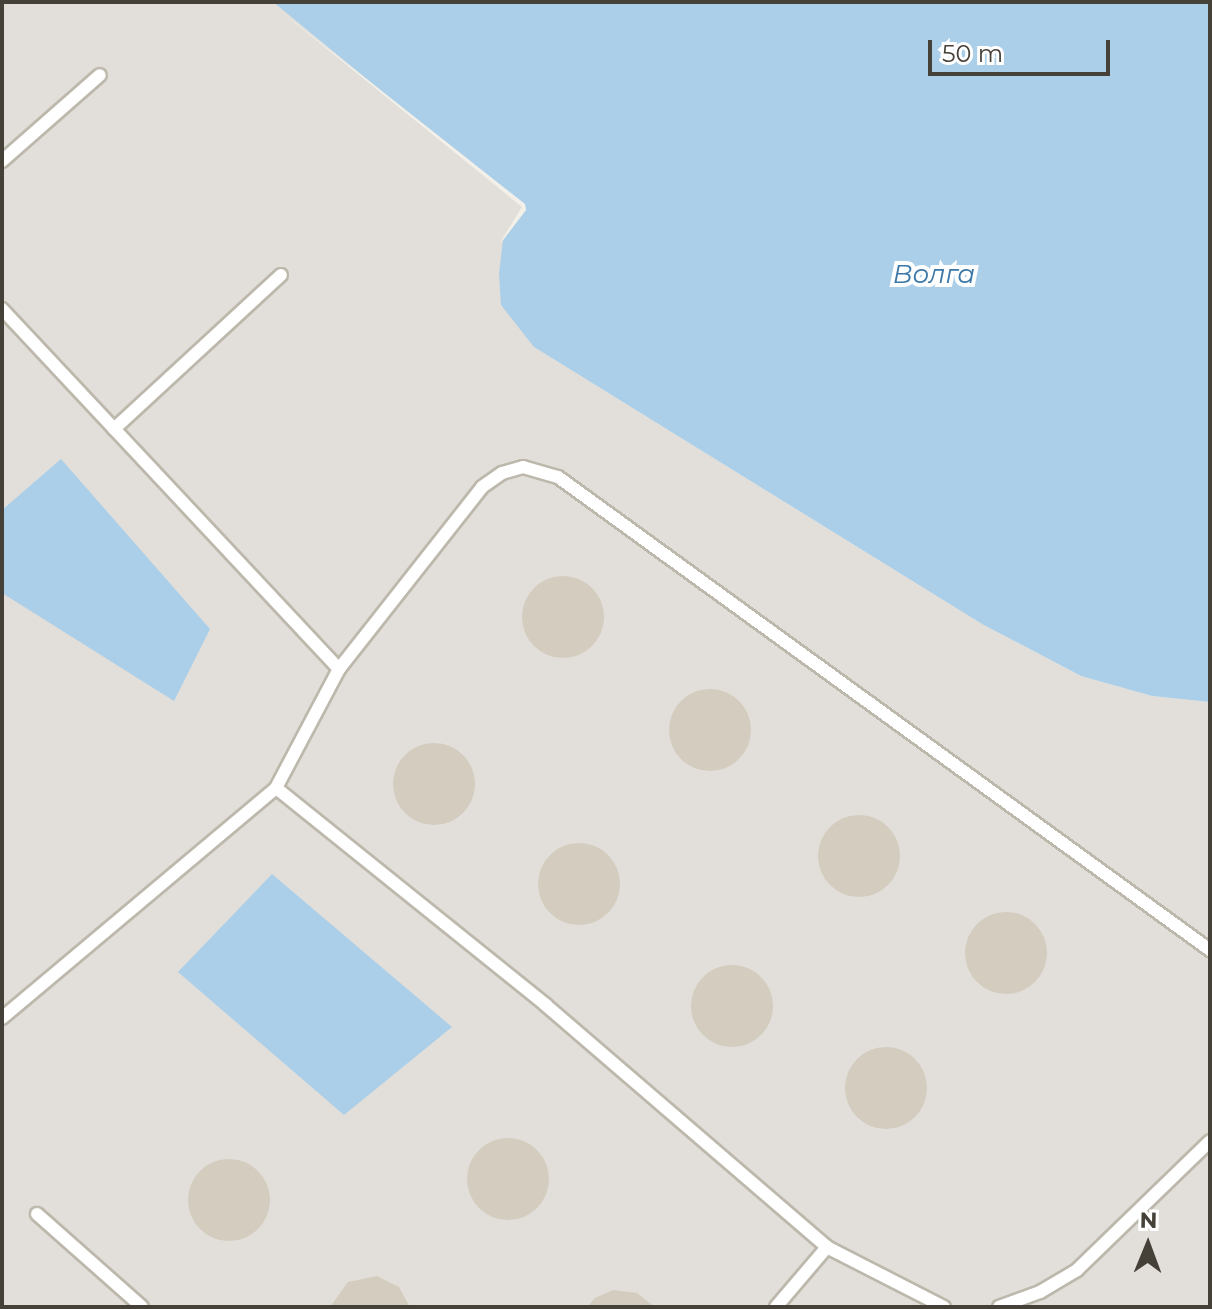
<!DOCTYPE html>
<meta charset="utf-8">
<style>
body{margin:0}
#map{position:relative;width:1212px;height:1309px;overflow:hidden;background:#f3f0e9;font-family:Montserrat,sans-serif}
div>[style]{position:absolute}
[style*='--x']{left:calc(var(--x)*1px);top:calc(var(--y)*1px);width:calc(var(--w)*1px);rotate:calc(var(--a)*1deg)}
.industrial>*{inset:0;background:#e2dfda}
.water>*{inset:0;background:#abcfe9}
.pier>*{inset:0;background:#f3f0e9}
.building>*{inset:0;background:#d3ccbf}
.round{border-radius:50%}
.roads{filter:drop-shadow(2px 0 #bdb8ac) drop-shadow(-2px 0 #bdb8ac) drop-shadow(0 2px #bdb8ac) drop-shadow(0 -2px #bdb8ac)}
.lane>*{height:12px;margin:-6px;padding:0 6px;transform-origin:6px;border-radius:6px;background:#fff}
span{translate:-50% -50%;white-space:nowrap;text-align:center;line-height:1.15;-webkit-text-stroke:8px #fff;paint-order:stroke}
.water-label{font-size:26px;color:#3b77a7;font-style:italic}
.frame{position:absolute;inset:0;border:4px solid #464138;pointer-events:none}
.north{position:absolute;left:1108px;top:1205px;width:80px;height:80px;-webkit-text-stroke:6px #fff;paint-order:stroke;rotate:1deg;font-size:22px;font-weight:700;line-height:32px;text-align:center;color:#464138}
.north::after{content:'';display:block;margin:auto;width:28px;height:36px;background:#464138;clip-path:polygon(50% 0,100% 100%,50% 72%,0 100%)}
.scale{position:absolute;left:928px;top:40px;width:182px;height:36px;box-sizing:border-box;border:4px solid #464138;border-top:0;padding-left:10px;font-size:24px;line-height:28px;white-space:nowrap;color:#464138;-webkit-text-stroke:6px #fff;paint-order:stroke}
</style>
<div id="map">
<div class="industrial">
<div style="clip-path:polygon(2px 2px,273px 2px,526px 210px,534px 347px,982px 624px,1081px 676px,1152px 696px,1210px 702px,1210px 1307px,2px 1307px)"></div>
</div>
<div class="water">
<div style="clip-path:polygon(273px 2px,1210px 2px,1210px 702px,1152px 696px,1081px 676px,982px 624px,534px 347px,501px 305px,499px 274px,503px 240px,526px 210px)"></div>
<div style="clip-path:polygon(61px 459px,210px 629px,174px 701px,2px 593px,2px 510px)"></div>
<div style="clip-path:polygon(272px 874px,452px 1027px,344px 1115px,178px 972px)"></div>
</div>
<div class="pier">
<div style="clip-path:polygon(269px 2px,525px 204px,526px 210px,503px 240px,499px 244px,522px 207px)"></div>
</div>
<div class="building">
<div class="round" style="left:522px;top:576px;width:82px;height:82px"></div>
<div class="round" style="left:669px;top:689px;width:82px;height:82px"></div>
<div class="round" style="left:393px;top:743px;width:82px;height:82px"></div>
<div class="round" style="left:818px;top:815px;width:82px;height:82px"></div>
<div class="round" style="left:538px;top:843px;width:82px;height:82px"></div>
<div class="round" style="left:965px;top:912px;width:82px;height:82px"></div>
<div class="round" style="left:691px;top:965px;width:82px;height:82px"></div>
<div class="round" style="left:845px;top:1047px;width:82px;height:82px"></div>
<div class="round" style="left:467px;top:1138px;width:82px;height:82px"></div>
<div class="round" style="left:188px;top:1159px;width:82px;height:82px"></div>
<div style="clip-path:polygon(377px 1276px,399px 1287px,410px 1307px,330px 1307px,348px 1282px)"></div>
<div style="clip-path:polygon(613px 1290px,637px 1293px,655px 1307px,587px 1307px,595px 1298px)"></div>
</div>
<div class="roads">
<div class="lane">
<div style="--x:2;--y:161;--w:130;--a:-41.3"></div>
<div style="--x:2;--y:309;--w:493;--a:46.9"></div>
<div style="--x:114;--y:429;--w:227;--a:-42.7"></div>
<div style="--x:2;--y:1018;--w:358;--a:-40"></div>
<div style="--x:37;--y:1214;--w:140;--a:41.5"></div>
<div style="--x:776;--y:1307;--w:79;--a:-49.6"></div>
<div style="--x:944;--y:1307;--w:131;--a:-152.9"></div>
<div style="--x:827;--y:1247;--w:371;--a:-139.3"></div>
<div style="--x:546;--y:1005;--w:346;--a:-141.2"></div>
<div style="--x:276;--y:788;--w:135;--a:-62.1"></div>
<div style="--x:339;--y:669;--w:231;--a:-51.8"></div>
<div style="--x:482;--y:487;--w:24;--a:-35"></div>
<div style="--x:502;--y:473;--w:22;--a:-16"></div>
<div style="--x:523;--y:467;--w:36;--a:16"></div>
<div style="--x:558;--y:477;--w:806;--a:35.96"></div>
<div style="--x:999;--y:1307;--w:44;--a:-20.1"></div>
<div style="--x:1040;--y:1292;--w:43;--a:-30.7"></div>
<div style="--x:1077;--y:1270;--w:185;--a:-44.1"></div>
</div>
</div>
<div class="water-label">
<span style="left:934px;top:275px">Волга</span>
</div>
<div class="frame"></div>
<div class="north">N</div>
<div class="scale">50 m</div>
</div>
